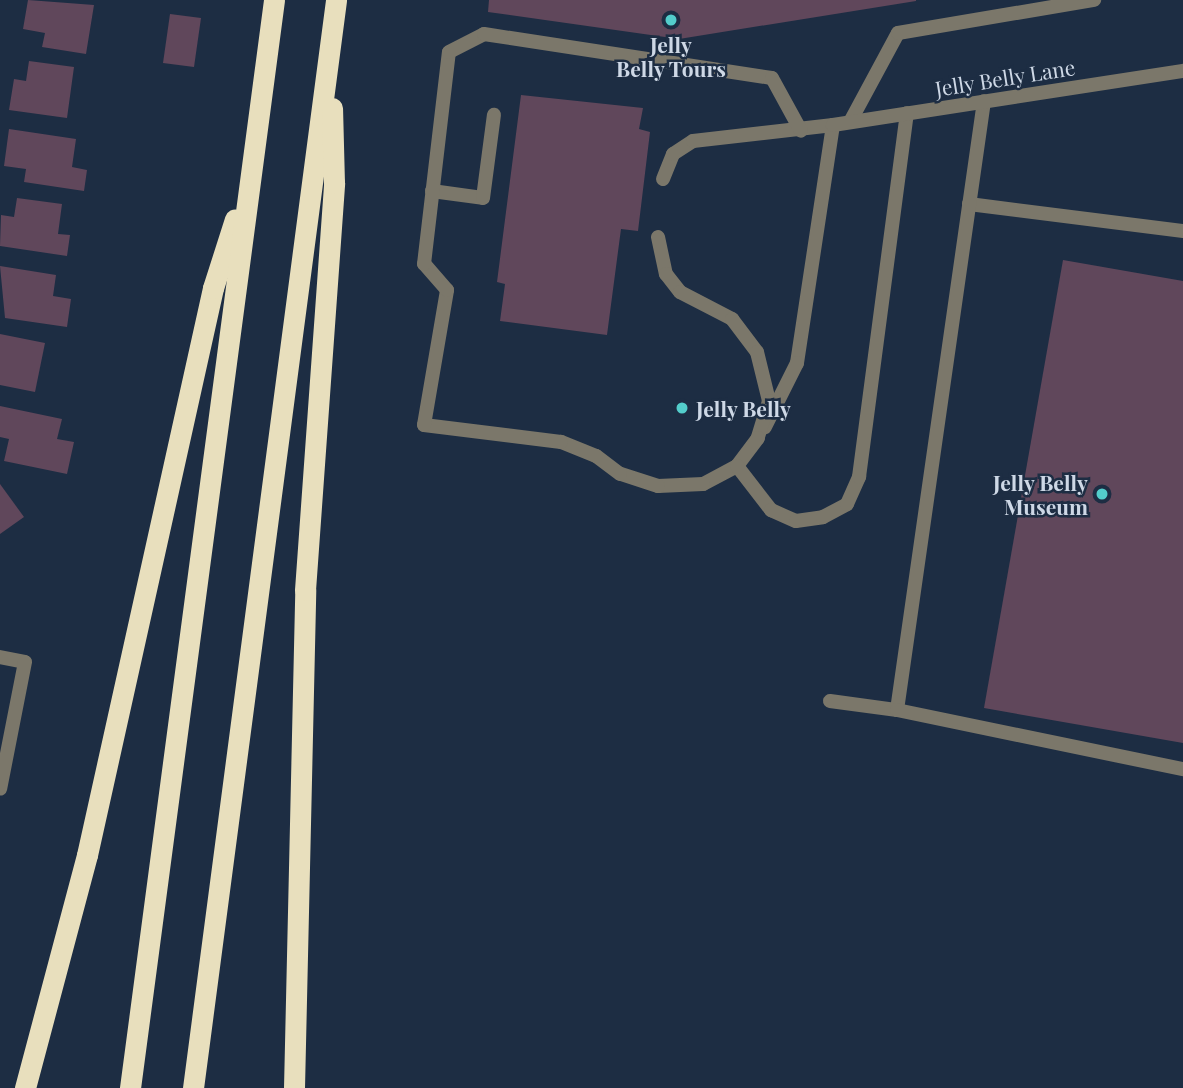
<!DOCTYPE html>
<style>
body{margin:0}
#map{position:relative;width:1183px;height:1088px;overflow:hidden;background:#1d2d43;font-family:"Playfair Display",serif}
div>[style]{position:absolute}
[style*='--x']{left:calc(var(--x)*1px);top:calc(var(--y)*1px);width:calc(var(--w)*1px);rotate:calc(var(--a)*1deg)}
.building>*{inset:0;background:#60475b}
.service>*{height:14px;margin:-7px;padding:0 7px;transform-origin:7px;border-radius:7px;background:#7b776a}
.minor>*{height:14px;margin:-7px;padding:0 7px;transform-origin:7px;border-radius:7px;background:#7b776a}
.motorway>*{height:21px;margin:-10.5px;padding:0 10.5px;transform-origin:10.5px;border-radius:10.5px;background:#e8dfbd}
.dots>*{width:19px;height:19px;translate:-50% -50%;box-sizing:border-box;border:4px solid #1d2d43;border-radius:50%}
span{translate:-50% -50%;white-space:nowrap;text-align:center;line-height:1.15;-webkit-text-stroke:5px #1d2d43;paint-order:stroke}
.poi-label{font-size:21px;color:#ced8e6;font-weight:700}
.left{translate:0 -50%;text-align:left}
.right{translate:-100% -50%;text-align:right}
.street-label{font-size:21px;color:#ced8e6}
</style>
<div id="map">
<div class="building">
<div style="clip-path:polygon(28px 0,94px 5px,86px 54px,42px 47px,45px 33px,23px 29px)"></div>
<div style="clip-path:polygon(489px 0,916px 0,916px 1px,679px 39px,488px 12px)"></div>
<div style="clip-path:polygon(170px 14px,201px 18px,194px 67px,163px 63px)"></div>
<div style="clip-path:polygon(29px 61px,74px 67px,67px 118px,9px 110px,14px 79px,26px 81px)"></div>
<div style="clip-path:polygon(521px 95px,643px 108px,639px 129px,650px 132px,638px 231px,621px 229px,607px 335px,500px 321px,505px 284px,497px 282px)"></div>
<div style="clip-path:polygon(9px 129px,76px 139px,72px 167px,87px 170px,84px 191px,24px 182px,26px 169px,4px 166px)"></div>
<div style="clip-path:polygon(17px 198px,62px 204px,58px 234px,70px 235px,67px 256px,0 246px,1px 215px,14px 217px)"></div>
<div style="clip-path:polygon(1063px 260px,1183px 281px,1183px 743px,984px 708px)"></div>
<div style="clip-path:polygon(0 266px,56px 275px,53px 296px,71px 299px,67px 327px,5px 318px)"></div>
<div style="clip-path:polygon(0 334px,45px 343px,35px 392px,0 385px)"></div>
<div style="clip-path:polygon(0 406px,62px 419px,57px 439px,74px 442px,67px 474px,4px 461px,9px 439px,0 437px)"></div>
<div style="clip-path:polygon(0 484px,24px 517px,0 534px)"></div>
</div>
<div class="service">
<div style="--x:850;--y:122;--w:101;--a:-61.7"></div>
<div style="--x:898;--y:33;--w:199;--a:-9.6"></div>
<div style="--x:663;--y:179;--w:27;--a:-68"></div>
<div style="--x:673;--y:154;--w:24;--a:-33"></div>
<div style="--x:693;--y:141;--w:141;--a:-6.5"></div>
<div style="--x:833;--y:125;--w:241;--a:98.6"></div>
<div style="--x:797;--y:363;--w:72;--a:116.6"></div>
<div style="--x:432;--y:191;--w:51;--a:7.8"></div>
<div style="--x:483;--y:198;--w:84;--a:-82.5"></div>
<div style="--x:969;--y:204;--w:216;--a:7.2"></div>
<div style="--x:658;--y:237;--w:38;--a:78"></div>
<div style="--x:666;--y:274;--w:23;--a:52"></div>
<div style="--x:680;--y:292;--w:59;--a:27.4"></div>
<div style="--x:732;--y:319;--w:41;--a:52.9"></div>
<div style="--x:757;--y:352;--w:50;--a:76.2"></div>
<div style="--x:769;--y:401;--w:39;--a:107"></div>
<div style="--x:758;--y:438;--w:35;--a:127"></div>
<div style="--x:737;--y:466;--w:38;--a:152"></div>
<div style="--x:703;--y:484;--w:45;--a:177.5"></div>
<div style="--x:658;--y:486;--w:40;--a:-162"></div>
<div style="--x:620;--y:474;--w:30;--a:-143"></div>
<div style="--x:596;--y:456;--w:38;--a:-158"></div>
<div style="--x:561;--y:442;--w:138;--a:-172.9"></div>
<div style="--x:424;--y:425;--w:137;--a:-80.3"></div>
<div style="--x:447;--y:290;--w:35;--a:-131"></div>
<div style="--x:424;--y:264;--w:213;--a:-83.3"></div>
<div style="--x:449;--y:52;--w:39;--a:-27"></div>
<div style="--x:484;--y:34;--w:291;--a:8.7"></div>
<div style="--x:772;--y:78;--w:60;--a:61.3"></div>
<div style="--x:737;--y:466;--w:56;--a:52.3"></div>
<div style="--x:771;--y:510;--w:27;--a:24"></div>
<div style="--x:796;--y:521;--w:27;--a:-8"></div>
<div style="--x:823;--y:517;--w:27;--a:-28"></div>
<div style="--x:847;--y:504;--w:30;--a:-66"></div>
<div style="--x:859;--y:477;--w:367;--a:-82.5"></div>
<div style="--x:0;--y:657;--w:25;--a:11"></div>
<div style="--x:25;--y:662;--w:129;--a:101.1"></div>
<div style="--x:830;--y:701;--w:68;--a:7.7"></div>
<div style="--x:897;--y:710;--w:615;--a:-81.87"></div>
<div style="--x:897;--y:710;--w:292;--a:11.7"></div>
</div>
<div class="minor">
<div style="--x:833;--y:125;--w:354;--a:-8.8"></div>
</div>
<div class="motorway">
<div style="--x:25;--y:1088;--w:241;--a:-75.1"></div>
<div style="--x:87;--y:855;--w:581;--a:-77.47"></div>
<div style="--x:213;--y:288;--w:72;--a:-72.3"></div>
<div style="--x:130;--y:1088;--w:1097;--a:-82.46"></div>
<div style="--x:193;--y:1088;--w:1097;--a:-82.51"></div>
<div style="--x:294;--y:1088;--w:498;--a:-88.7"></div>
<div style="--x:305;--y:590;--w:408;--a:-85.9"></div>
<div style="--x:334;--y:183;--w:75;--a:-91.5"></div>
</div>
<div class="dots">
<div style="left:671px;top:20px;background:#53cdcb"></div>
<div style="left:682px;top:408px;background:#53cdcb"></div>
<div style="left:1102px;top:494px;background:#53cdcb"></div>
</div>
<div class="poi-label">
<span style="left:671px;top:56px">Jelly<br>Belly Tours</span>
<span class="left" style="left:696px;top:408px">Jelly Belly</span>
<span class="right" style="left:1088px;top:494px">Jelly Belly<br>Museum</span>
</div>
<div class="street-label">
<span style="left:1005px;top:77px;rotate:-9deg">Jelly Belly Lane</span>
</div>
</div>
